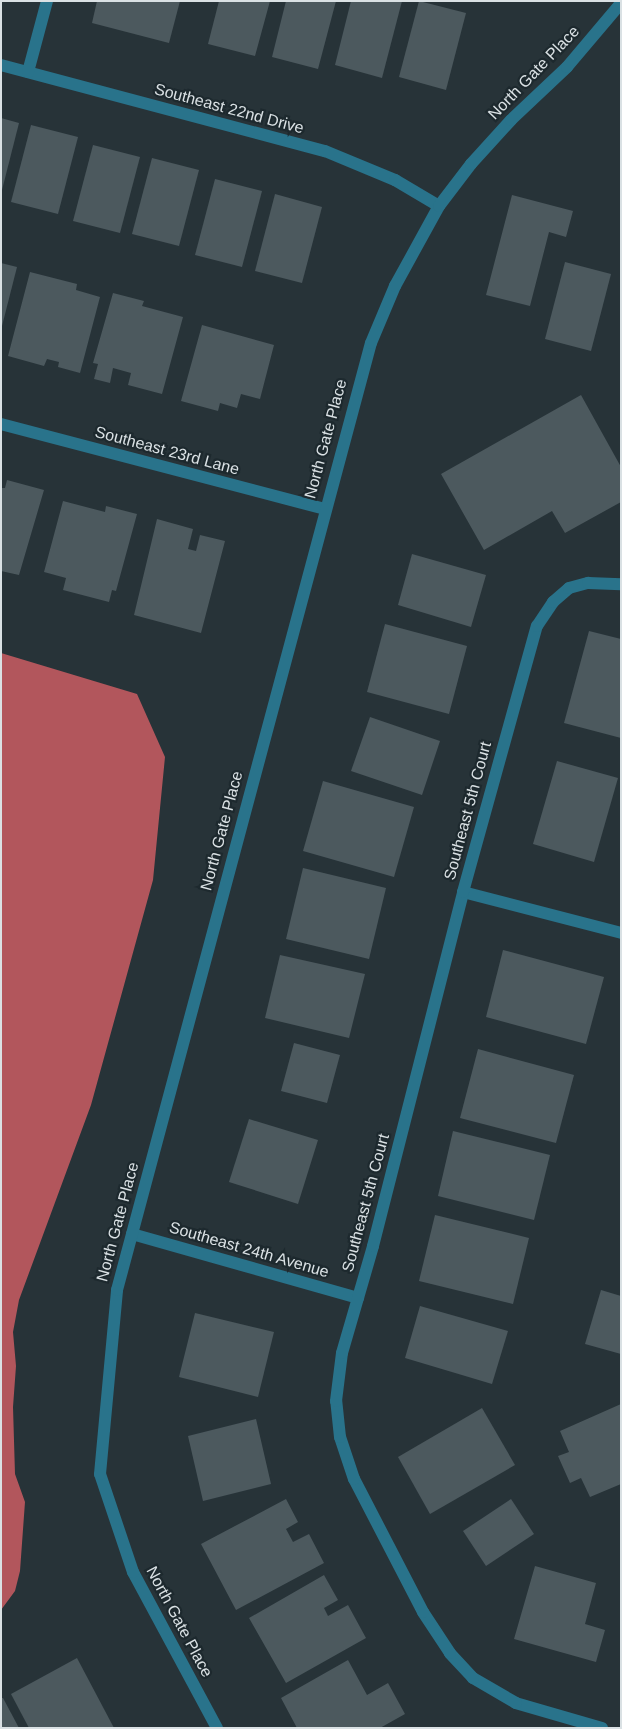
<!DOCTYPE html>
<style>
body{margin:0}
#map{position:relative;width:622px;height:1729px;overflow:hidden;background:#273338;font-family:Helvetica,sans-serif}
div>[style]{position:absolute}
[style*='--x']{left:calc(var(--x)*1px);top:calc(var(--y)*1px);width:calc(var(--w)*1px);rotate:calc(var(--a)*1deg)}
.water>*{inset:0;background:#b2565c}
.building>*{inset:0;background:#4c595e}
.street>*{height:12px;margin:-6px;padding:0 6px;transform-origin:6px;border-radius:6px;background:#29738b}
span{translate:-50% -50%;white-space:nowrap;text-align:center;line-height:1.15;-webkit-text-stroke:4.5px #1d292e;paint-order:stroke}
.street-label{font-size:16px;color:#dae1e4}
.frame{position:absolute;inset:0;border:2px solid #dae1e4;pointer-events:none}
</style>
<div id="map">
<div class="water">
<div style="clip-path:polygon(1px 653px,137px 694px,165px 757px,153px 880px,91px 1105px,19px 1300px,13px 1332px,16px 1366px,13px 1407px,15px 1474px,25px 1502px,20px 1571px,15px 1591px,1px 1610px)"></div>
</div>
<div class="building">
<div style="clip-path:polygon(97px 1px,180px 1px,169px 43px,92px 23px)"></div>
<div style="clip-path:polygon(219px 1px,270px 1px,255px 56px,208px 44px)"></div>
<div style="clip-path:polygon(286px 1px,336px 1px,318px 69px,272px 57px)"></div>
<div style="clip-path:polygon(351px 1px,402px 1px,382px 78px,335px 65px)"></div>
<div style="clip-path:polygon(419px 1px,466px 13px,446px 90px,399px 77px)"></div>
<div style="clip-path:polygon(1px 118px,19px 123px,2px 190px,1px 189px)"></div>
<div style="clip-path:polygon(31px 125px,78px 137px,58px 214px,11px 202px)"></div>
<div style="clip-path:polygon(93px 145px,140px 157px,120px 233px,73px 221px)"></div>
<div style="clip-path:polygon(152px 158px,199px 170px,179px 246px,132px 234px)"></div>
<div style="clip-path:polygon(215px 179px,262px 191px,242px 267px,195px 255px)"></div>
<div style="clip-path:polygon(275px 194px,322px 207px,302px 283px,255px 271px)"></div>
<div style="clip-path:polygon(512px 195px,573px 211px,566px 237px,549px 232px,530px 306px,486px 295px)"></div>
<div style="clip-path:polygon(565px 262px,611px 274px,591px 351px,545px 339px)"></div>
<div style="clip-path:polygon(1px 263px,17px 267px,2px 326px,1px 326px)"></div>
<div style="clip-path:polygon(30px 272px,77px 284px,76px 290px,100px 297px,80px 373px,58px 367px,59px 362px,47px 359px,44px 366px,8px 356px)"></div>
<div style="clip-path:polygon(113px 293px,144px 301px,142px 306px,183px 317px,162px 394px,128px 385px,131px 373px,113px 368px,110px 383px,94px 379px,98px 364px,93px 363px)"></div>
<div style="clip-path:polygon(202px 325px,274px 345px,260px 399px,241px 394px,237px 408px,220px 403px,218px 411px,181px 401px)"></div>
<div style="clip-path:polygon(581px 395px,621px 467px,621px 502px,565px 533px,552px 511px,484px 550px,441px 474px)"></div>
<div style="clip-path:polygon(7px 480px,44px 490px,19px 575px,1px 571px,1px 488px,5px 488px)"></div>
<div style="clip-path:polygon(63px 501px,105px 512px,106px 506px,137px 514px,116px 591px,112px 590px,109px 602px,63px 590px,66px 578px,44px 572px)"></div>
<div style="clip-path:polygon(157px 519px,193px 529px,188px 549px,196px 551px,200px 535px,225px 541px,201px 633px,134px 615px)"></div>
<div style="clip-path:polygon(412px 554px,486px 575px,471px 627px,398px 605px)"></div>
<div style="clip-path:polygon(385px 624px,467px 646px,449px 714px,367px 692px)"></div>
<div style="clip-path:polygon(589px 631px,621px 639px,621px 738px,564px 723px)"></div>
<div style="clip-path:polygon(370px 717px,440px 741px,422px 795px,351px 771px)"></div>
<div style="clip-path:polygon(557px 761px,618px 778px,594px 862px,533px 844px)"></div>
<div style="clip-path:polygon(323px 781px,414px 807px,394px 877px,303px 851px)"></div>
<div style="clip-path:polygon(303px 868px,386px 888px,369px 959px,286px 939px)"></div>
<div style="clip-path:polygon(503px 950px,604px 977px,586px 1044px,486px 1017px)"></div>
<div style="clip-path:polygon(280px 955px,365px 974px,349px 1038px,265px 1018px)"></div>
<div style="clip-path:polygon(294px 1043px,340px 1055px,327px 1103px,281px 1091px)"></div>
<div style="clip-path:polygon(478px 1049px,574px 1075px,556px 1143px,460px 1118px)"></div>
<div style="clip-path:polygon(249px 1119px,318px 1140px,298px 1204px,229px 1182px)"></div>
<div style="clip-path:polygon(453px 1131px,550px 1155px,534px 1220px,438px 1196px)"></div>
<div style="clip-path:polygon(435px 1215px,529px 1238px,513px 1304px,419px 1281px)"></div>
<div style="clip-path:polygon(601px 1290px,621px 1296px,621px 1354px,585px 1344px)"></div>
<div style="clip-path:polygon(420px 1306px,508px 1331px,492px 1384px,405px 1358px)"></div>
<div style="clip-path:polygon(195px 1313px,274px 1332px,258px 1397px,179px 1377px)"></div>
<div style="clip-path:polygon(621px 1404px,621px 1484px,590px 1497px,581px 1478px,570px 1483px,558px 1456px,569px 1452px,560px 1431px)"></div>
<div style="clip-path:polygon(482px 1408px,515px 1465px,430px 1514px,398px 1457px)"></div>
<div style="clip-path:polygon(256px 1419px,271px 1484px,203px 1501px,188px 1436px)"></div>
<div style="clip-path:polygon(286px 1499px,298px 1522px,286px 1529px,293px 1542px,309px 1534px,324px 1563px,236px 1610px,201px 1544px)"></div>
<div style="clip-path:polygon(511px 1499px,534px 1534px,486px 1566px,463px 1531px)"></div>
<div style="clip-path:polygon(535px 1566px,596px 1583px,585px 1624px,605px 1630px,596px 1662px,514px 1639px)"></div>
<div style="clip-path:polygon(324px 1575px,338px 1600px,324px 1608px,328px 1616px,348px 1605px,366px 1638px,286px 1683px,249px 1618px)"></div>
<div style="clip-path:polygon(77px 1658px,114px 1728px,29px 1728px,11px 1694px)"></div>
<div style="clip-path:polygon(348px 1660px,367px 1695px,388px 1683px,405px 1714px,380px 1728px,297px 1728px,281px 1698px)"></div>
<div style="clip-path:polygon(1px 1698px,3px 1698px,19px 1728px,1px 1728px)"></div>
</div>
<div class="street">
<div style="--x:1;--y:65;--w:335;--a:14.9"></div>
<div style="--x:325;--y:151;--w:76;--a:22.5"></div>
<div style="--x:395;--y:180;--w:51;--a:30.6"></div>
<div style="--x:28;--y:72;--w:73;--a:-75"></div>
<div style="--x:1;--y:424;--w:335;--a:14.7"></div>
<div style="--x:463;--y:892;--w:163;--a:14.5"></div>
<div style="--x:132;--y:1234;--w:235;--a:15.8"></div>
<div style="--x:217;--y:1728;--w:177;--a:-118.3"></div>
<div style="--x:133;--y:1572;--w:103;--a:-108.6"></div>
<div style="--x:100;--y:1474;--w:185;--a:-84.7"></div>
<div style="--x:117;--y:1290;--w:980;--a:-74.99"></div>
<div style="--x:371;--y:343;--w:62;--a:-67.2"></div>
<div style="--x:395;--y:286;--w:91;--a:-61.2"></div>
<div style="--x:439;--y:206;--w:53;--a:-52.7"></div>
<div style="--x:471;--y:164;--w:59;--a:-47.7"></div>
<div style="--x:511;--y:120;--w:77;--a:-43.4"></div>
<div style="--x:567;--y:67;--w:84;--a:-49.8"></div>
<div style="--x:602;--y:1728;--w:90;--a:-163.8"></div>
<div style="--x:516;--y:1703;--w:50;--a:-149.8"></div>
<div style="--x:473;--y:1678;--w:34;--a:-133"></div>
<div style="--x:450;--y:1653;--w:49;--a:-123.4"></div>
<div style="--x:423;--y:1612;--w:150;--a:-117.4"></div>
<div style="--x:354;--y:1479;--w:44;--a:-108.4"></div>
<div style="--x:340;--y:1437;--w:36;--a:-96"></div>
<div style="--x:336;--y:1401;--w:48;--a:-82.9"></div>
<div style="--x:342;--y:1353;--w:111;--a:-73.8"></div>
<div style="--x:373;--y:1246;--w:365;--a:-75.7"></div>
<div style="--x:463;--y:892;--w:276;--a:-74.5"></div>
<div style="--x:537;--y:626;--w:29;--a:-56"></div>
<div style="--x:553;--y:602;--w:21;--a:-41"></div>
<div style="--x:569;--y:588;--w:20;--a:-15"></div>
<div style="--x:588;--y:583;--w:33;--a:2"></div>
</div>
<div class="street-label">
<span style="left:534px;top:73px;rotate:-46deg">North Gate Place</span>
<span style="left:229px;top:109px;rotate:15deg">Southeast 22nd Drive</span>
<span style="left:326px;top:439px;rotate:-75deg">North Gate Place</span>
<span style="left:167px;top:451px;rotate:15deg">Southeast 23rd Lane</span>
<span style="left:468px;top:811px;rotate:-75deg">Southeast 5th Court</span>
<span style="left:222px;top:831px;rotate:-75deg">North Gate Place</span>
<span style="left:366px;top:1203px;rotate:-75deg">Southeast 5th Court</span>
<span style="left:118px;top:1222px;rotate:-75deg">North Gate Place</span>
<span style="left:249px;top:1250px;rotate:16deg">Southeast 24th Avenue</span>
<span style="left:179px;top:1622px;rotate:62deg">North Gate Place</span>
</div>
<div class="frame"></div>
</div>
